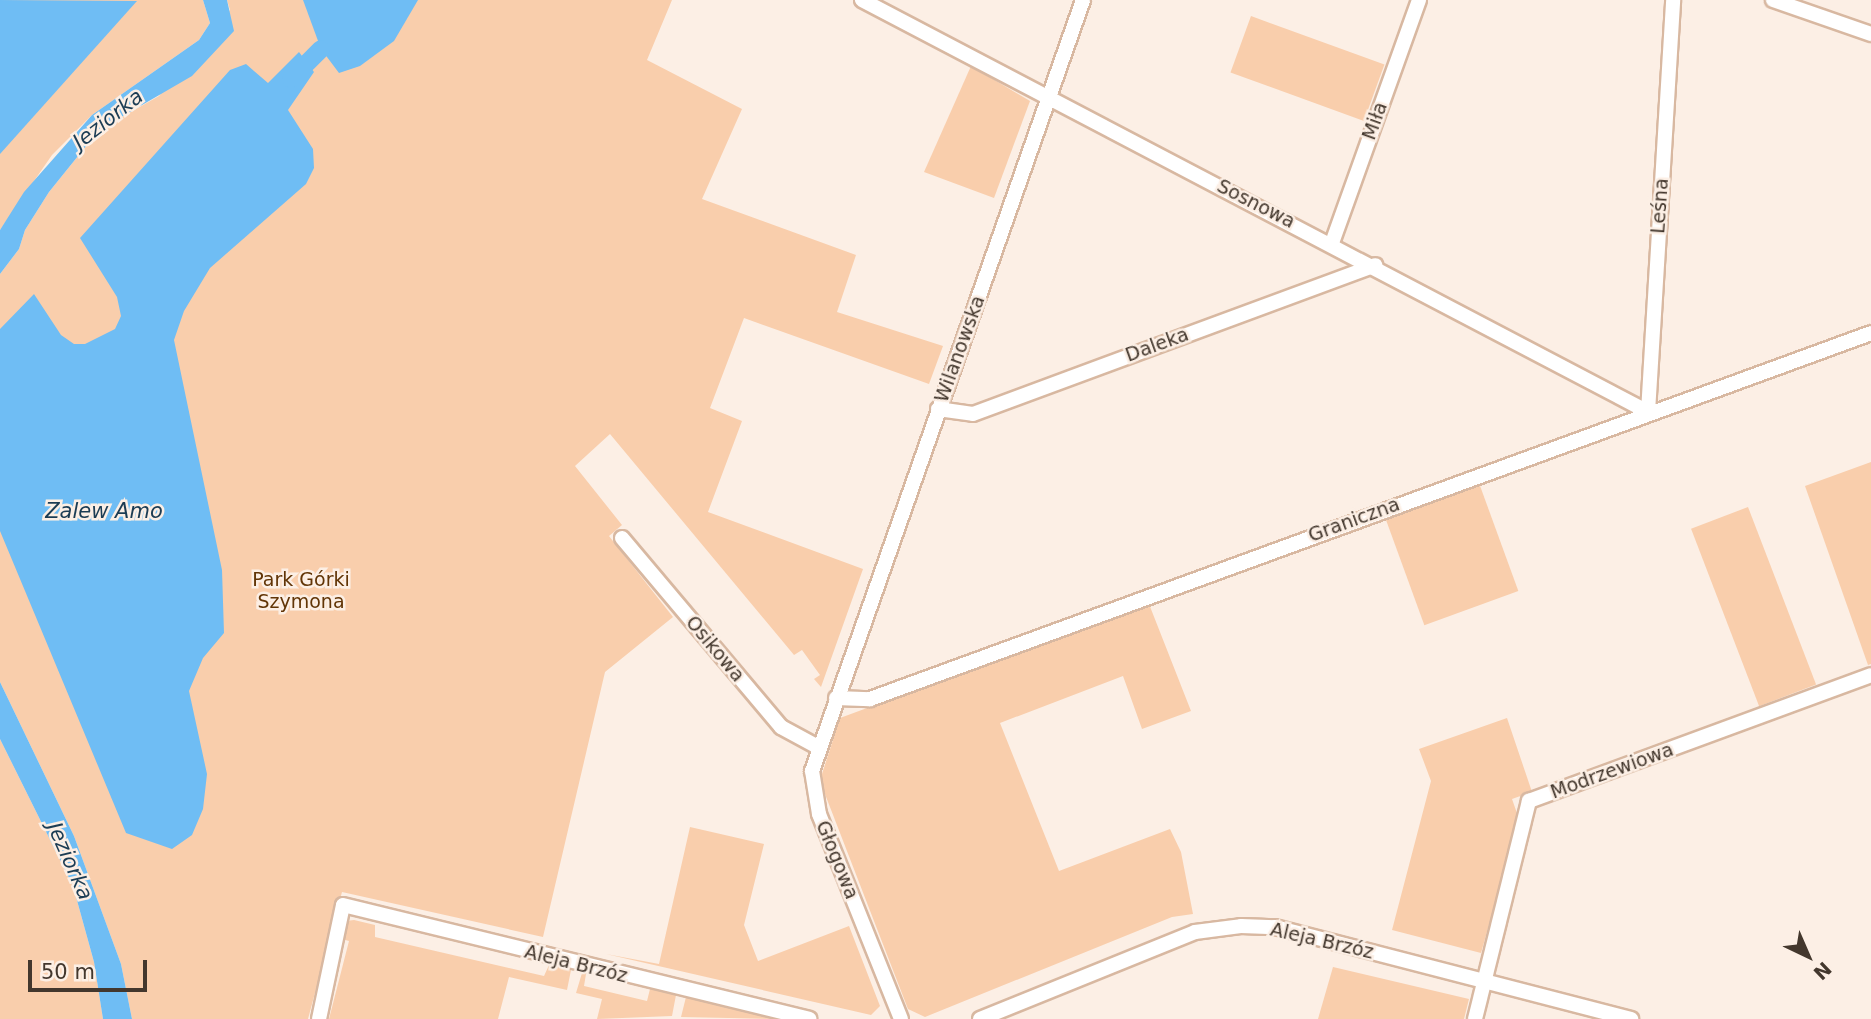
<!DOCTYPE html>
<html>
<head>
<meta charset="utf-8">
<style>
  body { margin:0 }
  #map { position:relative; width:1871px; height:1019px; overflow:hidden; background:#fcefe5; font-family:"DejaVu Sans",sans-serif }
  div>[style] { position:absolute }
  .green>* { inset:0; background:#f9ceac; transform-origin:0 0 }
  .water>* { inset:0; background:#6fbdf4 }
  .canal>* { height:18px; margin:-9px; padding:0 9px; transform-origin:9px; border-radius:9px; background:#6fbdf4 }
  .roads { filter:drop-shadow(2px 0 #d8b8a1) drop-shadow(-2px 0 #d8b8a1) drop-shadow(0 2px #d8b8a1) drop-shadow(0 -2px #d8b8a1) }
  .street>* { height:14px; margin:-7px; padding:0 7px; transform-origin:7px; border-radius:7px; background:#fff }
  span { translate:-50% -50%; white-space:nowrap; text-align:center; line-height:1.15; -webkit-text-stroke:5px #fcefe5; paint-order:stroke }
  .street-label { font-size:19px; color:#43372d }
  .park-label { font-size:19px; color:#623506 }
  .water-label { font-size:21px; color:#1b3c54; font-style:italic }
  .north { position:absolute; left:1773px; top:921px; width:70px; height:70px; -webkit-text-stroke:5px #fcefe5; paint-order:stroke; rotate:136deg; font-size:19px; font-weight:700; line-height:28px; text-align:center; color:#43372d }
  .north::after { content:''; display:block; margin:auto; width:24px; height:32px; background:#43372d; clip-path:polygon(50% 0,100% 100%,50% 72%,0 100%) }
  .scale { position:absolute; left:28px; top:960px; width:119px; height:32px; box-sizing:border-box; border:4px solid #43372d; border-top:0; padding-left:9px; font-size:21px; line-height:24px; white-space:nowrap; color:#43372d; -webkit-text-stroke:5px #fcefe5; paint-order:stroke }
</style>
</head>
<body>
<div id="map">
  <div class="green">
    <div style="clip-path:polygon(0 0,203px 0,210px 23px,199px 40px,92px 115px,52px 155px,0 230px)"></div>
    <div style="clip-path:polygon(227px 0,672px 0,647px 60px,742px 109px,702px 199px,856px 255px,837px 312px,943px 346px,929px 384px,744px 318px,710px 408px,742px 421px,708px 512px,863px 569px,821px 687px,814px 679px,820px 675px,802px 650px,794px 655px,610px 434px,575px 466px,622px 525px,609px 536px,673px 617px,605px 672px,543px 937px,342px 892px,308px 1019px,132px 1019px,121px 964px,74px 836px,0 682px,0 274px,19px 249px,25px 230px,49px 192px,99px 130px,159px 96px,230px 10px)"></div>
    <div style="left:1251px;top:16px;width:142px;height:60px;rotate:20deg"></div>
    <div style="clip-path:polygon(971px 66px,1030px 101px,994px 198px,924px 172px)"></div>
    <div style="clip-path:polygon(1871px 462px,1871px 664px,1868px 665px,1805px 486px)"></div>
    <div style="left:1479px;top:483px;width:115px;height:100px;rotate:70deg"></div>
    <div style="left:1748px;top:507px;width:190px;height:61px;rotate:69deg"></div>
    <div style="clip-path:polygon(1149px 604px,1191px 711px,1142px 729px,1123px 676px,1000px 723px,1059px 871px,1170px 829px,1181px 852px,1193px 914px,1172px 917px,925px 1017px,908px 1009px,823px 789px,821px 777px,840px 718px)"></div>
    <div style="clip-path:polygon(1507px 718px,1532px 792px,1512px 799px,1519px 819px,1481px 953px,1392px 930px,1431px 781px,1419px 749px)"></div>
    <div style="clip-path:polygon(0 739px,73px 886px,94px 962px,103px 1019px,0 1019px)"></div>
    <div style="clip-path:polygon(690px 827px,764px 844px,744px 925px,758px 961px,849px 926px,880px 1006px,871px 1015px,606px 954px,659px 964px)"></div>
    <div style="clip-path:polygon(354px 920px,375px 925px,375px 937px,544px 976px,549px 965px,571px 970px,567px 990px,509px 977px,498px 1019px,329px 1019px,349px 941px,338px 938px,346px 921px)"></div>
    <div style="clip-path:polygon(1333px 967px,1469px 999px,1464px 1019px,1318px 1019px)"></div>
    <div style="clip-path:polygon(582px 973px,586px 974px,584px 986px,647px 1001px,650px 989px,676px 995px,672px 1016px,597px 1019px,602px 999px,576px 993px)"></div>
    <div style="clip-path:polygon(686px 997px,780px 1019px,681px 1017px)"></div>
  </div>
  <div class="water">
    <div style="clip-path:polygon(0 0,137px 1px,0 154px)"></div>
    <div style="clip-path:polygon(203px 0,227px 0,234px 31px,192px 76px,99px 130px,49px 192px,25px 230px,19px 249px,0 274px,0 230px,24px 192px,92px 115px,199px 40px,210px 23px)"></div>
    <div style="clip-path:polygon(303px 0,418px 0,394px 41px,360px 66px,339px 73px,321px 49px)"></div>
    <div style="clip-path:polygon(299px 52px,314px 72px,288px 110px,313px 149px,314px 168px,306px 184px,210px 268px,184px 311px,174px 340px,222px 570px,224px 633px,203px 658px,189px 691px,207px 774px,203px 809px,192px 835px,172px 849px,126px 833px,0 531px,0 329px,34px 294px,61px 335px,74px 344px,85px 344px,115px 329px,121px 316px,117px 297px,80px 238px,230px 70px,246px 64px,268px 83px)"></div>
    <div style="clip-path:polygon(0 682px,74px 836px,121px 964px,132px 1019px,103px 1019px,94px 962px,73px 886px,0 739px)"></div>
  </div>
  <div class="canal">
    <div style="left:291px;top:79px;width:42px;rotate:-45deg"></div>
  </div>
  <div class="roads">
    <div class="street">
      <div style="left:862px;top:0;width:887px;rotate:27.66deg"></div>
      <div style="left:1648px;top:412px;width:413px;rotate:-86.5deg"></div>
      <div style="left:1773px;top:0;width:104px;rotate:19.1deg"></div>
      <div style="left:1332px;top:243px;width:258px;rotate:-70.3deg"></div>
      <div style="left:938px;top:409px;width:35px;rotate:8deg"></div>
      <div style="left:973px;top:414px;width:429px;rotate:-20.3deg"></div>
      <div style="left:622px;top:538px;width:247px;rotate:49.9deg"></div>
      <div style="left:781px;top:727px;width:42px;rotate:28.4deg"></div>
      <div style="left:836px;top:698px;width:34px;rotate:2deg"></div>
      <div style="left:870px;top:699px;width:1066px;rotate:-20.08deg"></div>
      <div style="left:319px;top:1019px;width:116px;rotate:-78.1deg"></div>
      <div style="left:343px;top:905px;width:480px;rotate:13.7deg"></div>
      <div style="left:901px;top:1019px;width:221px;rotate:-111.8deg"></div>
      <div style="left:819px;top:814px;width:44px;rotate:-99.2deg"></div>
      <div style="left:812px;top:771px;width:817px;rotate:-70.63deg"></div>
      <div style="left:980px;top:1019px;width:232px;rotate:-22deg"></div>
      <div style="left:1195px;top:932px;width:46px;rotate:-7.4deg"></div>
      <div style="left:1241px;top:926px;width:34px;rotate:2deg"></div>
      <div style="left:1275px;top:927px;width:368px;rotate:14.5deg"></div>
      <div style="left:1475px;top:1019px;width:225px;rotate:-76.1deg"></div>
      <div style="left:1529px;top:801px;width:364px;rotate:-20.2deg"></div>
    </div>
  </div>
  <div class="street-label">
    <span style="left:1375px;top:121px;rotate:-70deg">Miła</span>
    <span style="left:1256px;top:204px;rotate:27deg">Sosnowa</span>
    <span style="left:1660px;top:206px;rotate:-86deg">Leśna</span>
    <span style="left:1157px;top:345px;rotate:-20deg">Daleka</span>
    <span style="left:960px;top:349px;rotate:-70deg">Wilanowska</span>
    <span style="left:1354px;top:520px;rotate:-20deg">Graniczna</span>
    <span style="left:715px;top:649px;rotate:50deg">Osikowa</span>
    <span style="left:1612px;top:771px;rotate:-20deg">Modrzewiowa</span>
    <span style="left:837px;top:860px;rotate:68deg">Głogowa</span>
    <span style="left:1322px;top:941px;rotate:13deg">Aleja Brzóz</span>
    <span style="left:576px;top:964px;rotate:14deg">Aleja Brzóz</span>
  </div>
  <div class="park-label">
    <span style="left:301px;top:591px">Park Górki<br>Szymona</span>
  </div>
  <div class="water-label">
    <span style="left:108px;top:119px;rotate:-38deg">Jeziorka</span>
    <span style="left:104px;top:511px">Zalew Amo</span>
    <span style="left:70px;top:861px;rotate:66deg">Jeziorka</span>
  </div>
  <div class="north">N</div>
  <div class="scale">50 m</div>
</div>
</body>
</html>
